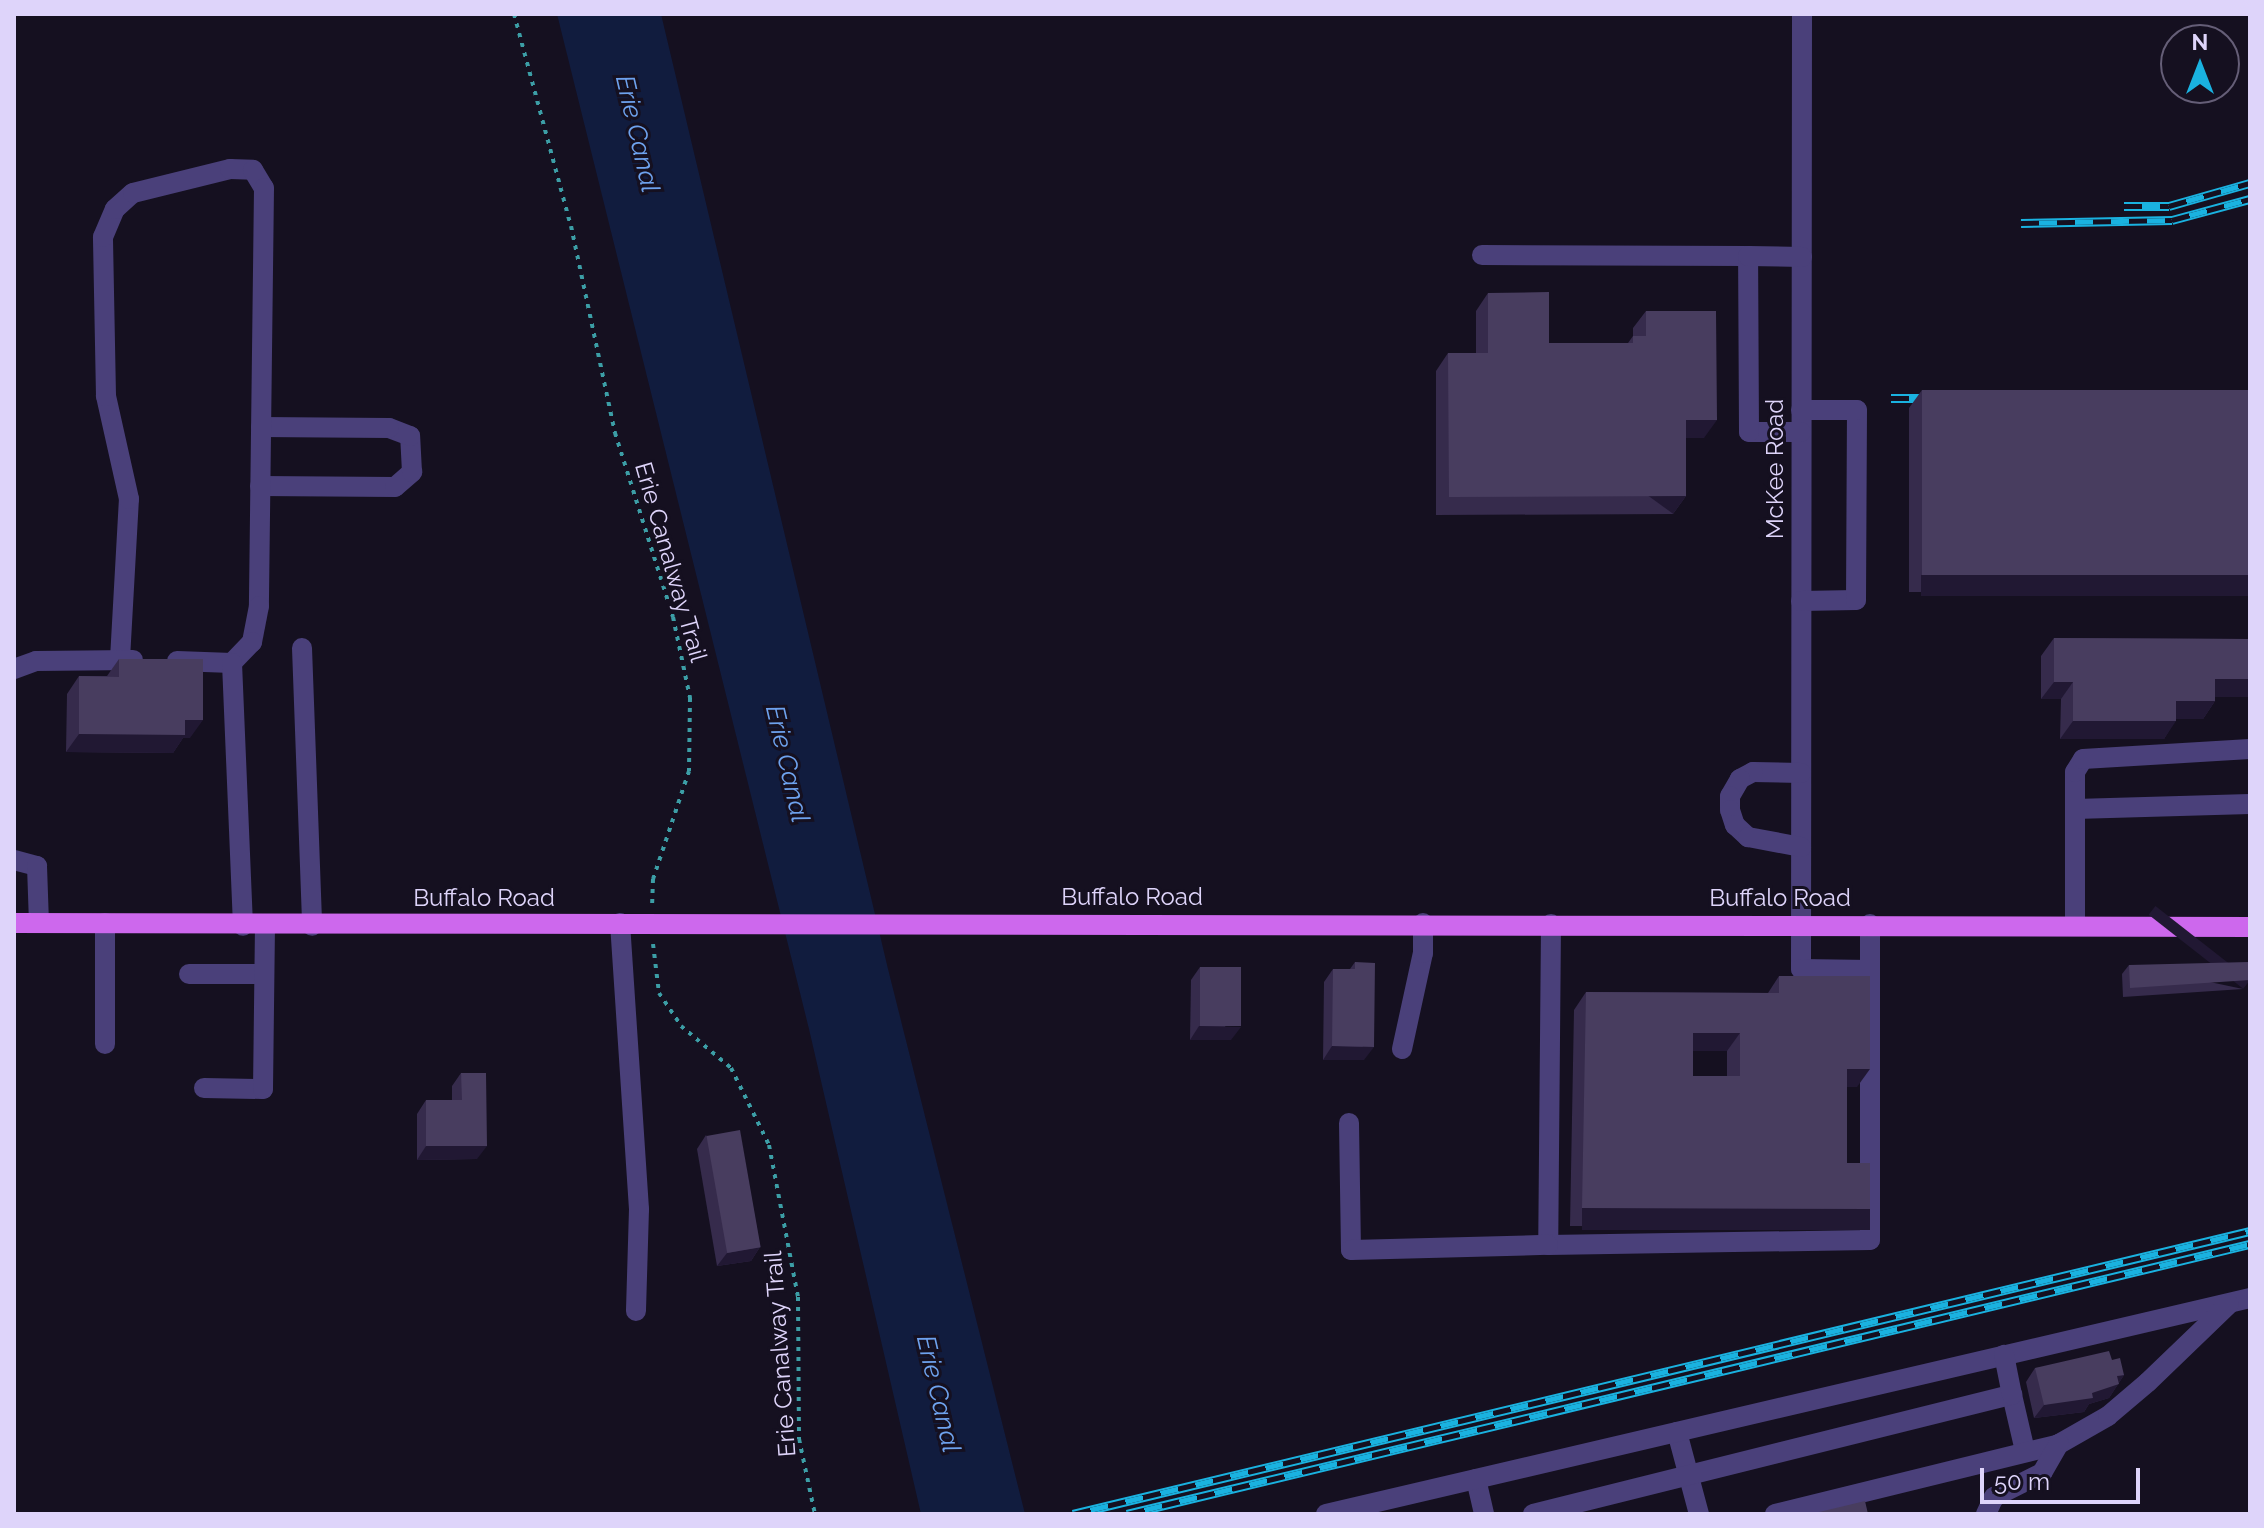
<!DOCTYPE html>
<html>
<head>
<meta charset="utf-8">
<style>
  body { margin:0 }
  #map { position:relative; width:2264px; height:1528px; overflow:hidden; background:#151020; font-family:Raleway,sans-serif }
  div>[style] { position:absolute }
  .water>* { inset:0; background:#111c3e }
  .path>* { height:4px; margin-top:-2px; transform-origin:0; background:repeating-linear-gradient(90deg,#3c9ea6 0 4px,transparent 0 10px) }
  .minor>* { height:20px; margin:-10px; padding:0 10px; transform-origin:10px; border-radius:10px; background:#4a407a }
  .major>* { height:20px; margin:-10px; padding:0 10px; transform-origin:10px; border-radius:10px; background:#cd68ed }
  .rail>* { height:9px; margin-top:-4.5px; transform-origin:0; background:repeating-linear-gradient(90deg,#151020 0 18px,#1ab2e0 0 36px); box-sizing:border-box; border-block:2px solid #1ab2e0 }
  .wall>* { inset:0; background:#362b4c }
  .shaded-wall>* { inset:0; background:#211833; transform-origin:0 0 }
  .building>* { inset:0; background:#483d5f; transform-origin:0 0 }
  span { translate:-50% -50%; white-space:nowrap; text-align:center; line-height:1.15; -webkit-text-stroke:6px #151020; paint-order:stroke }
  .street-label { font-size:24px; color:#ded4fa }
  .water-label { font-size:26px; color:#6ea2ee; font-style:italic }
  .frame { position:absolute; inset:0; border:16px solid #ded4fa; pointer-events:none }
  .north { position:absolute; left:2160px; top:24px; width:80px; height:80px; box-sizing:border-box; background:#151020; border:2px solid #655e77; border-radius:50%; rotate:0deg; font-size:22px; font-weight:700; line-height:32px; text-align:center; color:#ded4fa }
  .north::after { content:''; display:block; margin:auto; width:28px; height:36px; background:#1ab2e0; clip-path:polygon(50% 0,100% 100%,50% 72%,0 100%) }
  .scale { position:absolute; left:1980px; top:1468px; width:160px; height:36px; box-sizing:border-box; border:4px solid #ded4fa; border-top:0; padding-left:10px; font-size:24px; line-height:28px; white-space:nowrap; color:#ded4fa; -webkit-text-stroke:6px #151020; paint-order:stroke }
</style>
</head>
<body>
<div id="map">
  <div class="water">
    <div style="clip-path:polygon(557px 14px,661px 14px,888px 969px,1025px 1514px,921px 1514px,809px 1029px)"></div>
  </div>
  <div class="path">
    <div style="left:514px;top:14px;width:220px;rotate:75deg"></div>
    <div style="left:571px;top:226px;width:212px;rotate:78deg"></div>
    <div style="left:615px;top:433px;width:193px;rotate:72.5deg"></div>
    <div style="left:673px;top:617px;width:83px;rotate:78.1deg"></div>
    <div style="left:690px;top:698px;width:73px;rotate:90.8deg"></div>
    <div style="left:689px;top:771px;width:114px;rotate:108.4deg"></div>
    <div style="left:653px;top:879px;width:24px;rotate:92deg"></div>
    <div style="left:653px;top:944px;width:49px;rotate:83deg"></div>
    <div style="left:659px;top:993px;width:40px;rotate:56deg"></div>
    <div style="left:681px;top:1026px;width:65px;rotate:40deg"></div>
    <div style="left:731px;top:1068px;width:86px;rotate:63.7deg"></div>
    <div style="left:769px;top:1145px;width:155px;rotate:79.2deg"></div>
    <div style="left:798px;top:1297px;width:142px;rotate:89.6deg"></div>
    <div style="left:799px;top:1439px;width:77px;rotate:78deg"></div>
  </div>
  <div class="minor">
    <div style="left:1802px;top:14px;width:955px;rotate:90.06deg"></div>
    <div style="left:1801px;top:969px;width:69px;rotate:0.8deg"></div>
    <div style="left:1482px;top:255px;width:266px;rotate:0.2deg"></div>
    <div style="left:1801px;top:432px;width:52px;rotate:180deg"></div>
    <div style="left:1749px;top:432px;width:176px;rotate:-90.3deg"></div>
    <div style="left:1748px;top:256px;width:54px;rotate:1.1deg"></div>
    <div style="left:260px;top:486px;width:135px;rotate:0.4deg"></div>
    <div style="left:395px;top:487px;width:23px;rotate:-41deg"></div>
    <div style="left:412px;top:472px;width:36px;rotate:-93deg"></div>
    <div style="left:410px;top:436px;width:22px;rotate:-159deg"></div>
    <div style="left:389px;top:428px;width:128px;rotate:-179.6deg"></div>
    <div style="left:1801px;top:601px;width:55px;rotate:-1deg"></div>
    <div style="left:1856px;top:600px;width:190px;rotate:-89.7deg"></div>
    <div style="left:1857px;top:410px;width:56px;rotate:180deg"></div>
    <div style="left:302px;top:648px;width:278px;rotate:87.9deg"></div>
    <div style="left:120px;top:659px;width:160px;rotate:-86.8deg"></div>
    <div style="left:129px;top:499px;width:106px;rotate:-102.6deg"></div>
    <div style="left:106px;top:396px;width:159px;rotate:-91.1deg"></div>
    <div style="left:103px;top:237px;width:30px;rotate:-67deg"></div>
    <div style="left:115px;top:209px;width:24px;rotate:-42deg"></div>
    <div style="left:133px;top:193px;width:100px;rotate:-13.9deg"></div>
    <div style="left:230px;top:169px;width:23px;rotate:2deg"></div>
    <div style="left:253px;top:170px;width:21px;rotate:59deg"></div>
    <div style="left:264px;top:188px;width:418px;rotate:90.7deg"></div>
    <div style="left:259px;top:606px;width:37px;rotate:101deg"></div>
    <div style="left:252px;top:642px;width:29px;rotate:134deg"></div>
    <div style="left:177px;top:661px;width:55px;rotate:2.1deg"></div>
    <div style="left:232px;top:663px;width:263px;rotate:87.6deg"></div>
    <div style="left:14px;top:669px;width:23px;rotate:-20deg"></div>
    <div style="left:36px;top:661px;width:97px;rotate:-0.6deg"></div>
    <div style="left:1801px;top:773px;width:48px;rotate:-178.8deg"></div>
    <div style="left:1753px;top:772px;width:15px;rotate:152deg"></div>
    <div style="left:1740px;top:779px;width:20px;rotate:120deg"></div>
    <div style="left:1730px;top:796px;width:14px;rotate:90deg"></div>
    <div style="left:1730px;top:810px;width:16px;rotate:72deg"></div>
    <div style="left:1735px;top:825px;width:18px;rotate:43deg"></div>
    <div style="left:1748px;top:837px;width:54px;rotate:10.7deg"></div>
    <div style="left:2075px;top:809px;width:175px;rotate:-1.6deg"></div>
    <div style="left:14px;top:860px;width:24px;rotate:15deg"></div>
    <div style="left:37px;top:866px;width:57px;rotate:88deg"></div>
    <div style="left:105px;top:923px;width:121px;rotate:90deg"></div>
    <div style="left:620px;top:923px;width:287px;rotate:86.2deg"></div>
    <div style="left:639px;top:1209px;width:102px;rotate:91.7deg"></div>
    <div style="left:1551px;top:924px;width:321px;rotate:90.5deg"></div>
    <div style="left:1548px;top:1245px;width:322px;rotate:-0.9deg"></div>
    <div style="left:1870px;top:1240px;width:316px;rotate:-90deg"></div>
    <div style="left:2075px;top:926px;width:154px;rotate:-90deg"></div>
    <div style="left:2075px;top:772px;width:15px;rotate:-58deg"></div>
    <div style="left:2083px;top:759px;width:167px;rotate:-3.4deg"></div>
    <div style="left:189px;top:974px;width:75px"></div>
    <div style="left:1402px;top:1049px;width:98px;rotate:-77.7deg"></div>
    <div style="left:1423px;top:953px;width:30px;rotate:-90deg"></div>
    <div style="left:204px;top:1088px;width:59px;rotate:1deg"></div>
    <div style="left:263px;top:1089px;width:163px;rotate:-89.3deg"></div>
    <div style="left:1349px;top:1123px;width:127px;rotate:89.1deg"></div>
    <div style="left:1351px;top:1250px;width:197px;rotate:-1.5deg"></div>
    <div style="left:2012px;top:1395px;width:57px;rotate:76.9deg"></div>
    <div style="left:1677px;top:1432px;width:85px;rotate:75deg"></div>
    <div style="left:1476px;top:1479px;width:36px;rotate:77deg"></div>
    <div style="left:1326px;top:1514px;width:949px;rotate:-13.16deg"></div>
    <div style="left:1533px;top:1514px;width:494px;rotate:-14deg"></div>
    <div style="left:2012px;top:1395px;width:41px;rotate:-101.3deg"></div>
    <div style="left:1775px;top:1514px;width:292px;rotate:-13.8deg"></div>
    <div style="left:2059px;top:1444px;width:56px;rotate:-29.7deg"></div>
    <div style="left:2108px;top:1416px;width:52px;rotate:-40.4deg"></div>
    <div style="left:2148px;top:1382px;width:112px;rotate:-43.9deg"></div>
    <div style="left:1986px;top:1514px;width:19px;rotate:-65deg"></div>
    <div style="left:1994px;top:1497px;width:54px;rotate:-26.6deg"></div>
    <div style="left:2042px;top:1473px;width:34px;rotate:-60deg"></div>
  </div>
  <div class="major">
    <div style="left:14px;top:923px;width:2236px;rotate:0.1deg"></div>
  </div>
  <div class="rail">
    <div style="left:2124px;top:206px;width:45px"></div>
    <div style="left:2169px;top:206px;width:84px;rotate:-15.9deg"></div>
    <div style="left:2021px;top:223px;width:151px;rotate:-1.1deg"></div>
    <div style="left:2172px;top:220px;width:81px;rotate:-15.1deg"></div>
    <div style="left:1891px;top:398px;width:47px"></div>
    <div style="left:1073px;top:1514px;width:1211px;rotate:-13.52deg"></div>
    <div style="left:1127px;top:1514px;width:1155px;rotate:-13.52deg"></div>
  </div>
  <div class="wall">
    <div style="clip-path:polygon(1488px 293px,1549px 343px,1628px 343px,1633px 336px,1633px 328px,1646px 311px,1704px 438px,1686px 438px,1686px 496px,1673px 514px,1436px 515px,1436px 371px,1448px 353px,1476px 353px,1476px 311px)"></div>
    <div style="clip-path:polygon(1922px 390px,2250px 390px,2250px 593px,1909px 592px,1909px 408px)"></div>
    <div style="clip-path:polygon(2054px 638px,2250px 639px,2250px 697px,2215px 697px,2215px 701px,2203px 719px,2176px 719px,2164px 739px,2060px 739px,2061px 699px,2041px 699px,2041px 656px)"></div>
    <div style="clip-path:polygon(119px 659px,190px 738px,183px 738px,173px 753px,66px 752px,67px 694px,79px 676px,107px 676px)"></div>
    <div style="clip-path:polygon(1355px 962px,1364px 1060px,1323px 1060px,1324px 982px,1333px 969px,1350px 969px)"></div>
    <div style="clip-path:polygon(2129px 965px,2243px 989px,2123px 997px,2122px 974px)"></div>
    <div style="clip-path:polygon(1200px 967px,1231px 1040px,1190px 1040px,1191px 980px)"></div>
    <div style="clip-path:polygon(evenodd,1779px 976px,1857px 1087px,1847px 1087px,1847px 1163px,1857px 1227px,1570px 1226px,1574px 1010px,1586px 992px,1768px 993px,1779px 976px,1693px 1051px,1727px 1051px,1727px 1076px,1693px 1076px,1693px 1051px)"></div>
    <div style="clip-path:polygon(461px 1073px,477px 1159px,417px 1160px,417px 1114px,426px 1100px,452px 1100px,452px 1086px)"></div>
    <div style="clip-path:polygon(706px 1135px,760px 1247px,751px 1261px,717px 1266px,697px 1149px)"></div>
    <div style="clip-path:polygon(2112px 1360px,2124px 1375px,2109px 1398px,2089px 1404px,2084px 1412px,2034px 1418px,2026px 1382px,2035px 1368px)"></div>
  </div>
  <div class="shaded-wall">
    <div style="clip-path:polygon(1686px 420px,1717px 420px,1704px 438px,1673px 438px)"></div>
    <div style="left:1686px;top:496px;width:22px;height:237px;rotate:126deg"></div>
    <div style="left:1921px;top:575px;width:329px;height:21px"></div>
    <div style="clip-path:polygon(2215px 679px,2250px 679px,2250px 697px,2203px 697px)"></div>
    <div style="clip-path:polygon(2054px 682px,2073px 682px,2061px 699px,2041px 699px)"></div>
    <div style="clip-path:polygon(2176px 701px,2215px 701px,2203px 719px,2164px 719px)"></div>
    <div style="clip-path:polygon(185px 720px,203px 720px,190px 738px,183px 738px,173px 753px,66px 752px,79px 734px)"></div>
    <div style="clip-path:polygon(2073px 721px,2176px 721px,2164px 739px,2060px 739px)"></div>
    <div style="left:2250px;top:980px;width:11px;height:120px;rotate:128deg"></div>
    <div style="clip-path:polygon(1199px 1026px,1241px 1027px,1231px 1040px,1190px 1040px)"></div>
    <div style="clip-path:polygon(1693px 1033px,1740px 1033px,1727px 1051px,1680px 1051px)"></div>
    <div style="clip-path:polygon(1332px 1046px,1374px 1047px,1364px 1060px,1323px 1060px)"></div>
    <div style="clip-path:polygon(1847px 1069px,1870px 1069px,1857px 1087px,1834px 1087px)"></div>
    <div style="clip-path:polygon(426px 1146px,487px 1146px,477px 1159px,417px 1160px)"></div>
    <div style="left:1582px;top:1208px;width:288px;height:22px"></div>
    <div style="clip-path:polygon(760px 1247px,751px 1261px,717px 1266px,727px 1253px)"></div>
    <div style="clip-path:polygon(2124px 1375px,2109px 1398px,2089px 1404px,2084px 1412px,2034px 1418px,2044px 1405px,2092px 1393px,2117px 1376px)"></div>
  </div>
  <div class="building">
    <div style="clip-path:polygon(1549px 292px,1549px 343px,1633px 343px,1633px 336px,1646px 336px,1646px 311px,1716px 311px,1717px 420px,1686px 420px,1686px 496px,1449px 497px,1448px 353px,1488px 353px,1488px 293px)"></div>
    <div style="left:1922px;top:390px;width:328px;height:185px"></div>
    <div style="clip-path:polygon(2054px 638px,2250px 639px,2250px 679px,2215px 679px,2215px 701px,2176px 701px,2176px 721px,2073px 721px,2073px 682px,2054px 682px)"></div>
    <div style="clip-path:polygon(119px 659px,203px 659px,203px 720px,185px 720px,185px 735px,79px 734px,79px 676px,119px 677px)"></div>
    <div style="clip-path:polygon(1355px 962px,1375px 963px,1374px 1047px,1332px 1046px,1333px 969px,1355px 969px)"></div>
    <div style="clip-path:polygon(2249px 962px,2250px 980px,2130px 988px,2129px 965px)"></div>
    <div style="left:1200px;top:967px;width:41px;height:59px"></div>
    <div style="clip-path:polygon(evenodd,1779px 976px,1870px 976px,1870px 1069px,1847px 1069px,1847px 1163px,1870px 1163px,1870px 1209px,1582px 1208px,1586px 992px,1779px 993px,1779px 976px,1693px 1033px,1740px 1033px,1740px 1076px,1693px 1076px,1693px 1033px)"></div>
    <div style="clip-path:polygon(461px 1073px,486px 1073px,487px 1146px,426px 1146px,426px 1100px,462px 1100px)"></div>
    <div style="left:740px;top:1130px;width:119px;height:34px;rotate:80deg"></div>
    <div style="clip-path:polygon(2109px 1351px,2112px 1360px,2120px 1358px,2124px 1375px,2117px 1376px,2119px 1384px,2092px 1393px,2093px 1398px,2044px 1405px,2035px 1368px)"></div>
    <div style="clip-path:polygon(1865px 1501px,1868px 1514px,1811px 1514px)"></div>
  </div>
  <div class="street-label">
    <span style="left:1775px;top:469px;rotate:-90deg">McKee Road</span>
    <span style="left:671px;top:562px;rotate:74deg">Erie Canalway Trail</span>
    <span style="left:1132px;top:897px">Buffalo Road</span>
    <span style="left:484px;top:898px">Buffalo Road</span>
    <span style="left:1780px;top:898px">Buffalo Road</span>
    <span style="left:780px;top:1354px;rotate:-94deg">Erie Canalway Trail</span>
  </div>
  <div class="water-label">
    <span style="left:637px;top:134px;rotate:77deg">Erie Canal</span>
    <span style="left:787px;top:764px;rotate:77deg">Erie Canal</span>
    <span style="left:938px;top:1394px;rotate:77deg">Erie Canal</span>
  </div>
  <div class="frame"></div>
  <div class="north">N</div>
  <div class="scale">50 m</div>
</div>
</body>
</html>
